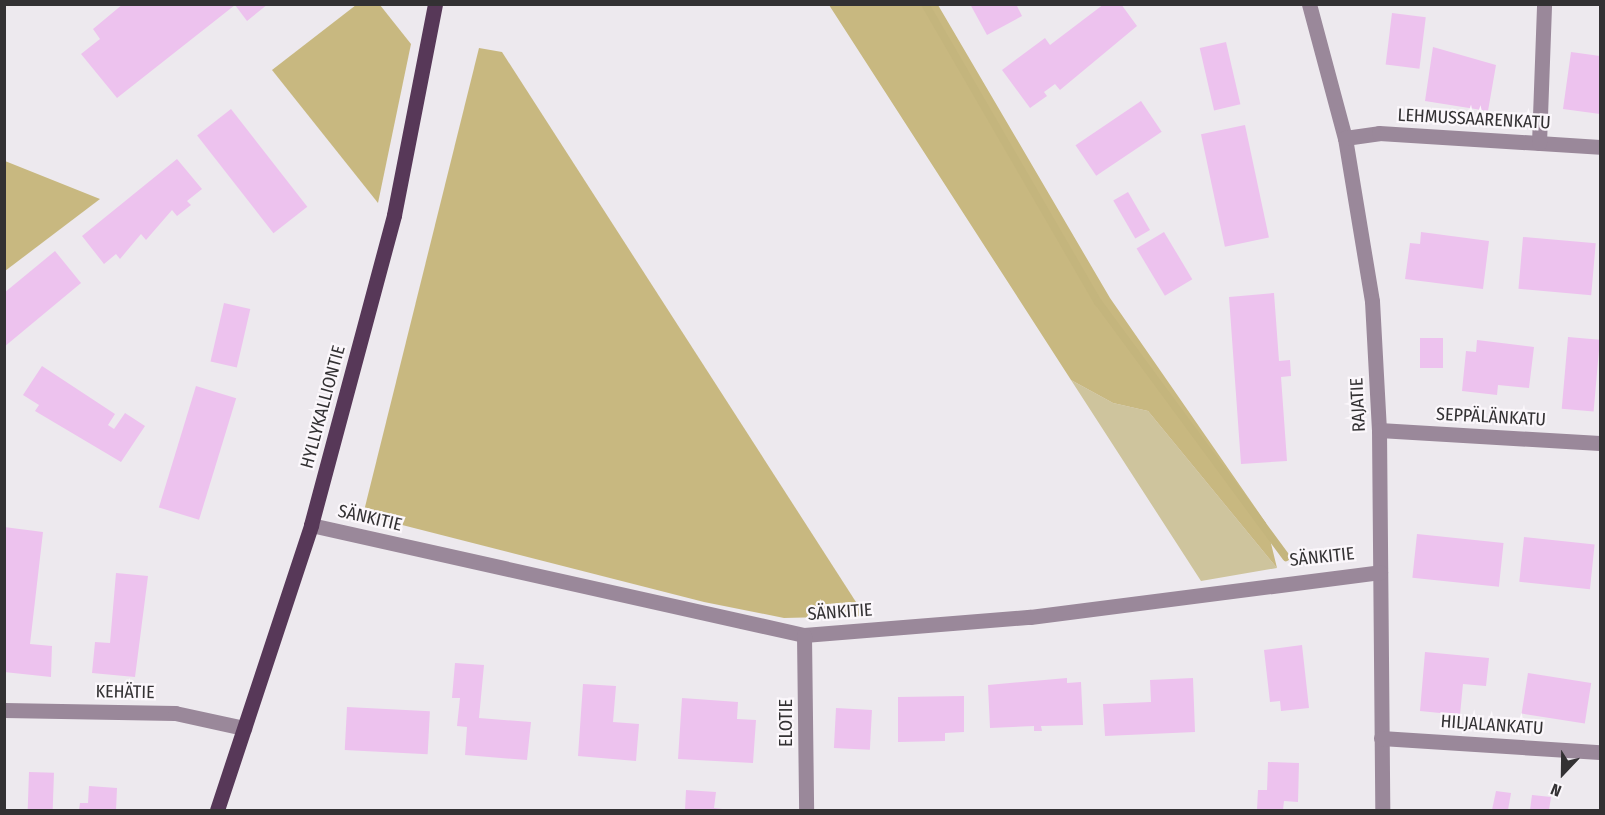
<!DOCTYPE html>
<html>
<head>
<meta charset="utf-8">
<style>
  body { margin:0 }
  #map { position:relative; width:1605px; height:815px; overflow:hidden; background:#ede9ee; font-family:"Fira Sans Condensed",sans-serif }
  div>[style] { position:absolute }
  .green>* { inset:0; background:#cec49d }
  .forest>* { inset:0; background:#c8b880 }
  .stream>* { height:8px; margin:-4px; padding:0 4px; transform-origin:4px; border-radius:4px; background:#c4b57d }
  .building>* { inset:0; background:#edc2ee; transform-origin:0 0 }
  .minor>* { height:15px; margin:-7.5px; padding:0 7.5px; transform-origin:7.5px; border-radius:7.5px; background:#9a889a }
  .major>* { height:15px; margin:-7.5px; padding:0 7.5px; transform-origin:7.5px; border-radius:7.5px; background:#573858 }
  span { translate:-50% -50%; white-space:nowrap; text-align:center; line-height:1.15; -webkit-text-stroke:4.5px #fbf7fb; paint-order:stroke }
  .street-label { font-size:18px; color:#333133 }
  .frame { position:absolute; inset:0; border:6px solid #333133; pointer-events:none }
  .north { position:absolute; left:1533px; top:743px; width:60px; height:60px; -webkit-text-stroke:4px #fbf7fb; paint-order:stroke; rotate:202deg; font-size:16px; font-weight:700; line-height:24px; text-align:center; color:#333133 }
  .north::after { content:''; display:block; margin:auto; width:21px; height:27px; background:#333133; clip-path:polygon(50% 0,100% 100%,50% 72%,0 100%) }
</style>
</head>
<body>
<div id="map">
  <div class="green">
    <div style="clip-path:polygon(1071px 380px,1113px 403px,1148px 411px,1277px 568px,1201px 581px)"></div>
  </div>
  <div class="forest">
    <div style="clip-path:polygon(356px 5px,380px 5px,411px 44px,378px 203px,272px 70px)"></div>
    <div style="clip-path:polygon(829px 5px,938px 5px,1110px 298px,1266px 523px,1277px 568px,1148px 411px,1113px 403px,1071px 380px)"></div>
    <div style="clip-path:polygon(479px 48px,502px 52px,865px 616px,784px 618px,704px 602px,363px 515px)"></div>
    <div style="clip-path:polygon(5px 161px,100px 199px,5px 271px)"></div>
  </div>
  <div class="stream">
    <div style="left:925px;top:4px;width:345px;rotate:59.9deg"></div>
    <div style="left:1098px;top:302px;width:317px;rotate:53.6deg"></div>
  </div>
  <div class="building">
    <div style="clip-path:polygon(123px 4px,268px 4px,247px 21px,235px 5px,117px 98px,81px 54px,100px 39px,93px 29px)"></div>
    <div style="clip-path:polygon(970px 4px,1016px 4px,1022px 16px,987px 35px)"></div>
    <div style="clip-path:polygon(1104px 4px,1121px 4px,1137px 26px,1060px 90px,1055px 84px,1044px 92px,1047px 96px,1030px 108px,1002px 70px,1045px 38px,1050px 45px)"></div>
    <div style="left:1392px;top:13px;width:34px;height:52px;rotate:7deg"></div>
    <div style="left:1226px;top:42px;width:64px;height:27px;rotate:77deg"></div>
    <div style="clip-path:polygon(1433px 47px,1496px 65px,1488px 111px,1425px 101px)"></div>
    <div style="clip-path:polygon(1571px 52px,1600px 56px,1600px 114px,1563px 109px)"></div>
    <div style="left:1141px;top:101px;width:37px;height:79px;rotate:56deg"></div>
    <div style="left:231px;top:109px;width:124px;height:43px;rotate:52deg"></div>
    <div style="left:1245px;top:125px;width:115px;height:45px;rotate:78deg"></div>
    <div style="clip-path:polygon(177px 159px,202px 189px,187px 201px,191px 205px,177px 216px,172px 210px,146px 240px,141px 234px,120px 259px,116px 254px,104px 264px,82px 236px)"></div>
    <div style="left:1128px;top:192px;width:44px;height:17px;rotate:60deg"></div>
    <div style="left:1164px;top:232px;width:55px;height:32px;rotate:59deg"></div>
    <div style="clip-path:polygon(1421px 232px,1489px 241px,1483px 289px,1405px 279px,1410px 243px,1420px 244px)"></div>
    <div style="left:1523px;top:237px;width:73px;height:52px;rotate:5deg"></div>
    <div style="clip-path:polygon(55px 251px,81px 283px,4px 347px,4px 293px)"></div>
    <div style="clip-path:polygon(1274px 293px,1279px 361px,1290px 360px,1291px 376px,1281px 377px,1287px 461px,1241px 464px,1229px 297px)"></div>
    <div style="left:224px;top:303px;width:27px;height:60px;rotate:13deg"></div>
    <div style="left:1568px;top:337px;width:32px;height:72px;rotate:5deg"></div>
    <div style="left:1443px;top:338px;width:30px;height:23px;rotate:90deg"></div>
    <div style="clip-path:polygon(1477px 340px,1534px 347px,1529px 388px,1498px 385px,1497px 395px,1462px 391px,1466px 351px,1476px 352px)"></div>
    <div style="clip-path:polygon(42px 366px,115px 414px,108px 425px,114px 429px,125px 413px,145px 426px,121px 462px,35px 411px,39px 405px,23px 395px)"></div>
    <div style="left:196px;top:386px;width:42px;height:127px;rotate:17deg"></div>
    <div style="clip-path:polygon(4px 527px,43px 532px,30px 644px,52px 646px,51px 677px,4px 672px)"></div>
    <div style="left:1417px;top:534px;width:87px;height:44px;rotate:6deg"></div>
    <div style="left:1524px;top:537px;width:71px;height:45px;rotate:6deg"></div>
    <div style="clip-path:polygon(116px 573px,148px 576px,135px 677px,92px 673px,95px 642px,110px 643px)"></div>
    <div style="clip-path:polygon(1302px 645px,1309px 708px,1281px 711px,1280px 701px,1270px 702px,1264px 650px)"></div>
    <div style="clip-path:polygon(1425px 652px,1489px 658px,1486px 686px,1463px 684px,1460px 715px,1420px 711px)"></div>
    <div style="clip-path:polygon(455px 663px,484px 665px,479px 718px,531px 722px,527px 760px,465px 755px,467px 727px,457px 726px,460px 698px,452px 698px)"></div>
    <div style="left:1528px;top:673px;width:64px;height:41px;rotate:9deg"></div>
    <div style="clip-path:polygon(1067px 678px,1067px 683px,1081px 682px,1083px 725px,1041px 726px,1042px 731px,1034px 731px,1034px 726px,990px 728px,988px 685px)"></div>
    <div style="clip-path:polygon(1193px 678px,1195px 732px,1105px 736px,1103px 704px,1151px 702px,1150px 680px)"></div>
    <div style="clip-path:polygon(583px 684px,616px 686px,613px 722px,639px 724px,636px 761px,578px 756px)"></div>
    <div style="clip-path:polygon(964px 696px,964px 732px,945px 733px,945px 741px,898px 742px,898px 697px)"></div>
    <div style="clip-path:polygon(682px 698px,738px 702px,737px 719px,756px 720px,753px 763px,678px 759px)"></div>
    <div style="left:347px;top:707px;width:83px;height:43px;rotate:3deg"></div>
    <div style="left:836px;top:708px;width:36px;height:40px;rotate:3deg"></div>
    <div style="clip-path:polygon(1268px 762px,1299px 763px,1298px 802px,1284px 801px,1283px 810px,1257px 810px,1258px 790px,1267px 790px)"></div>
    <div style="left:29px;top:772px;width:25px;height:38px;rotate:2deg"></div>
    <div style="clip-path:polygon(89px 786px,117px 788px,116px 810px,79px 810px,80px 803px,88px 803px)"></div>
    <div style="clip-path:polygon(686px 790px,716px 792px,714px 808px,731px 810px,685px 810px)"></div>
    <div style="clip-path:polygon(1496px 791px,1511px 793px,1508px 810px,1492px 810px)"></div>
    <div style="clip-path:polygon(1532px 795px,1551px 797px,1549px 810px,1530px 810px)"></div>
  </div>
  <div class="minor">
    <div style="left:1309px;top:4px;width:139px;rotate:75deg"></div>
    <div style="left:1345px;top:138px;width:165px;rotate:80.6deg"></div>
    <div style="left:1372px;top:301px;width:129px;rotate:86.9deg"></div>
    <div style="left:1379px;top:430px;width:380px;rotate:89.5deg"></div>
    <div style="left:1345px;top:138px;width:34px;rotate:-8deg"></div>
    <div style="left:1379px;top:133px;width:221px;rotate:3.6deg"></div>
    <div style="left:1539px;top:143px;width:139px;rotate:-87.9deg"></div>
    <div style="left:1379px;top:430px;width:221px;rotate:3.4deg"></div>
    <div style="left:311px;top:525px;width:505px;rotate:12.58deg"></div>
    <div style="left:804px;top:635px;width:227px;rotate:-4.6deg"></div>
    <div style="left:1030px;top:617px;width:353px;rotate:-7.3deg"></div>
    <div style="left:804px;top:635px;width:175px;rotate:89.3deg"></div>
    <div style="left:4px;top:710px;width:171px;rotate:1deg"></div>
    <div style="left:175px;top:713px;width:71px;rotate:12.3deg"></div>
    <div style="left:1381px;top:738px;width:219px;rotate:3.7deg"></div>
  </div>
  <div class="major">
    <div style="left:217px;top:810px;width:300px;rotate:-71.7deg"></div>
    <div style="left:311px;top:525px;width:321px;rotate:-75deg"></div>
    <div style="left:394px;top:215px;width:215px;rotate:-79deg"></div>
  </div>
  <div class="street-label">
    <span style="left:1474px;top:119px;rotate:3deg">LEHMUSSAARENKATU</span>
    <span style="left:1358px;top:405px;rotate:-93deg">RAJATIE</span>
    <span style="left:323px;top:407px;rotate:-75deg">HYLLYKALLIONTIE</span>
    <span style="left:1491px;top:417px;rotate:3deg">SEPPÄLÄNKATU</span>
    <span style="left:370px;top:518px;rotate:13deg">SÄNKITIE</span>
    <span style="left:1322px;top:557px;rotate:-6deg">SÄNKITIE</span>
    <span style="left:840px;top:612px;rotate:-4deg">SÄNKITIE</span>
    <span style="left:125px;top:692px;rotate:1deg">KEHÄTIE</span>
    <span style="left:786px;top:723px;rotate:-90deg">ELOTIE</span>
    <span style="left:1492px;top:725px;rotate:4deg">HILJALANKATU</span>
  </div>
  <div class="frame"></div>
  <div class="north">N</div>
</div>
</body>
</html>
